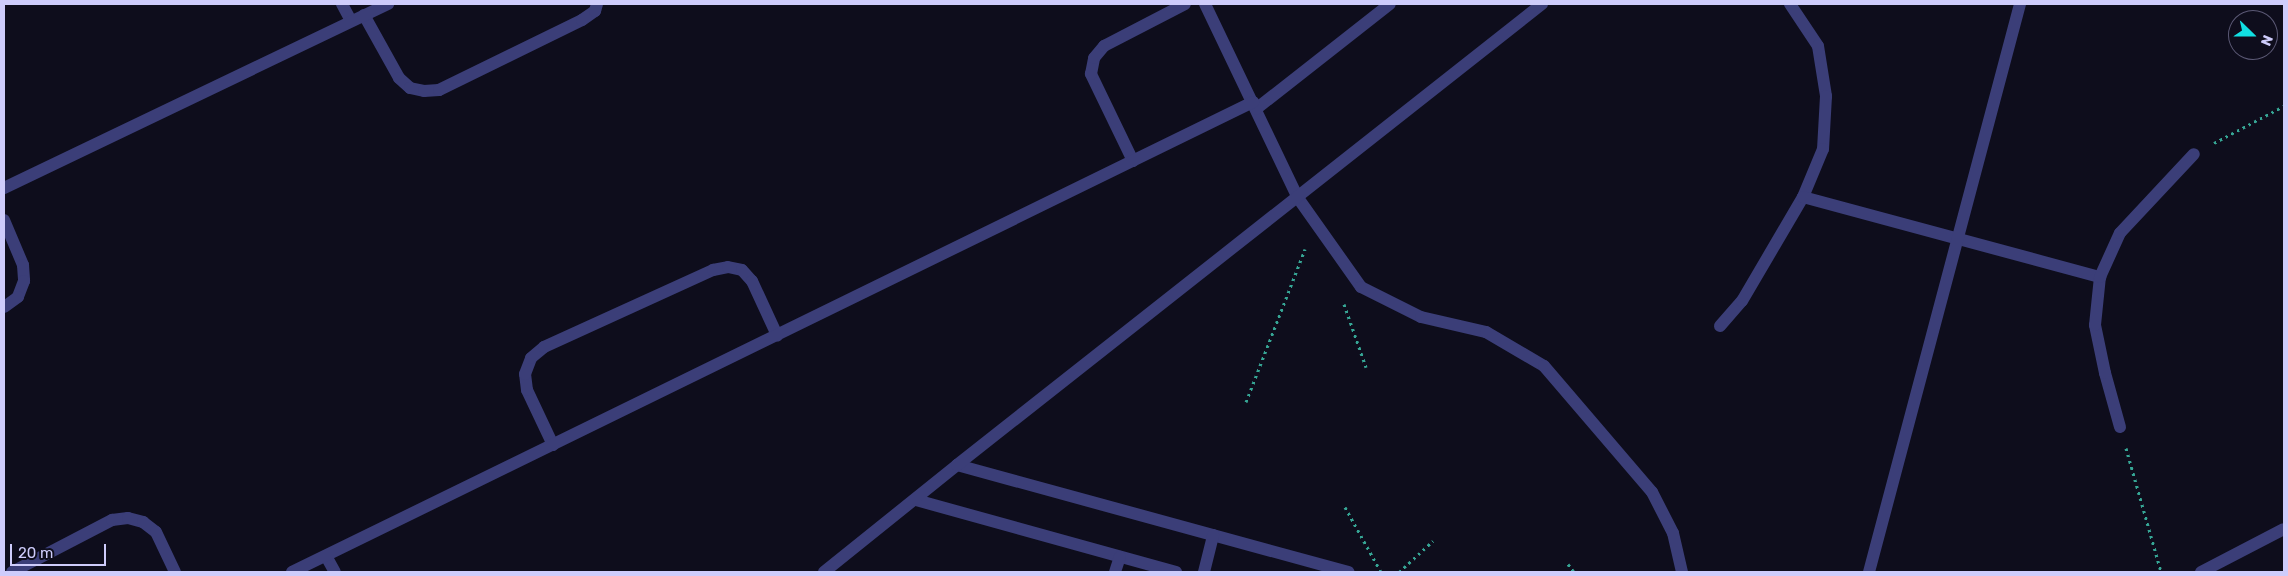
<!DOCTYPE html>
<html>
<head>
<meta charset="utf-8">
<style>
  body { margin:0 }
  #map { position:relative; width:2288px; height:576px; overflow:hidden; background:#0e0d1c; font-family:Rubik,sans-serif }
  div>[style] { position:absolute }
  .path>* { height:3px; margin-top:-1.5px; transform-origin:0; background:repeating-linear-gradient(90deg,#36a695 0 2.5px,transparent 0 6.5px) }
  .service>* { height:12px; margin:-6px; padding:0 6px; transform-origin:6px; border-radius:6px; background:#3b3e78 }
  .minor>* { height:12px; margin:-6px; padding:0 6px; transform-origin:6px; border-radius:6px; background:#3b3e78 }
  span { translate:-50% -50%; white-space:nowrap; text-align:center; line-height:1.15; -webkit-text-stroke:4.5px #0e0d1c; paint-order:stroke }
  .frame { position:absolute; inset:0; border:5px solid #ceccfb; pointer-events:none }
  .north { position:absolute; left:2228px; top:10px; width:50px; height:50px; box-sizing:border-box; background:#0e0d1c; border:1px solid #5b5975; border-radius:50%; rotate:112deg; font-size:14px; font-weight:700; line-height:20px; text-align:center; color:#ceccfb }
  .north::after { content:''; display:block; margin:auto; width:18px; height:22px; background:#11dfe2; clip-path:polygon(50% 0,100% 100%,50% 72%,0 100%) }
  .scale { position:absolute; left:10px; top:544px; width:96px; height:22px; box-sizing:border-box; border:2px solid #ceccfb; border-top:0; padding-left:6px; font-size:15px; line-height:18px; white-space:nowrap; color:#ceccfb; -webkit-text-stroke:4px #0e0d1c; paint-order:stroke }
</style>
</head>
<body>
<div id="map">
  <div class="path">
    <div style="left:2214px;top:143px;width:79px;rotate:-27.9deg"></div>
    <div style="left:1344px;top:304px;width:67px;rotate:70.8deg"></div>
    <div style="left:1246px;top:402px;width:164px;rotate:-68.9deg"></div>
    <div style="left:2126px;top:448px;width:129px;rotate:74.2deg"></div>
    <div style="left:1345px;top:507px;width:74px;rotate:61deg"></div>
    <div style="left:1568px;top:564px;width:10px;rotate:53deg"></div>
    <div style="left:1399px;top:572px;width:46px;rotate:-42.4deg"></div>
  </div>
  <div class="service">
    <div style="left:342px;top:4px;width:19px;rotate:62deg"></div>
    <div style="left:364px;top:15px;width:72px;rotate:60.9deg"></div>
    <div style="left:399px;top:78px;width:15px;rotate:42deg"></div>
    <div style="left:410px;top:88px;width:14px;rotate:12deg"></div>
    <div style="left:424px;top:91px;width:15px;rotate:-4deg"></div>
    <div style="left:439px;top:90px;width:159px;rotate:-26.1deg"></div>
    <div style="left:582px;top:20px;width:16px;rotate:-35deg"></div>
    <div style="left:595px;top:11px;width:7px;rotate:-74deg"></div>
    <div style="left:1133px;top:161px;width:97px;rotate:-115.8deg"></div>
    <div style="left:1091px;top:74px;width:16px;rotate:-79deg"></div>
    <div style="left:1094px;top:58px;width:16px;rotate:-50deg"></div>
    <div style="left:1104px;top:46px;width:91px;rotate:-27.4deg"></div>
    <div style="left:4px;top:220px;width:49px;rotate:67.1deg"></div>
    <div style="left:23px;top:265px;width:16px;rotate:86deg"></div>
    <div style="left:24px;top:281px;width:17px;rotate:111deg"></div>
    <div style="left:18px;top:297px;width:17px;rotate:144deg"></div>
    <div style="left:1720px;top:326px;width:33px;rotate:-49deg"></div>
    <div style="left:1742px;top:301px;width:121px;rotate:-59.6deg"></div>
    <div style="left:553px;top:445px;width:61px;rotate:-115.3deg"></div>
    <div style="left:527px;top:390px;width:16px;rotate:-97deg"></div>
    <div style="left:525px;top:374px;width:17px;rotate:-69deg"></div>
    <div style="left:531px;top:358px;width:17px;rotate:-40deg"></div>
    <div style="left:544px;top:347px;width:186px;rotate:-24.5deg"></div>
    <div style="left:713px;top:270px;width:15px;rotate:-11deg"></div>
    <div style="left:728px;top:267px;width:14px;rotate:12deg"></div>
    <div style="left:742px;top:270px;width:15px;rotate:48deg"></div>
    <div style="left:752px;top:281px;width:60px;rotate:65.2deg"></div>
    <div style="left:326px;top:556px;width:18px;rotate:61deg"></div>
    <div style="left:12px;top:572px;width:113px;rotate:-27.5deg"></div>
    <div style="left:112px;top:520px;width:16px;rotate:-7deg"></div>
    <div style="left:128px;top:518px;width:16px;rotate:15deg"></div>
    <div style="left:143px;top:522px;width:16px;rotate:38deg"></div>
    <div style="left:156px;top:532px;width:44px;rotate:64.6deg"></div>
  </div>
  <div class="minor">
    <div style="left:1205px;top:4px;width:215px;rotate:64.4deg"></div>
    <div style="left:1298px;top:198px;width:109px;rotate:54.7deg"></div>
    <div style="left:1361px;top:287px;width:67px;rotate:26.6deg"></div>
    <div style="left:1421px;top:317px;width:67px;rotate:13deg"></div>
    <div style="left:1486px;top:332px;width:67px;rotate:30.4deg"></div>
    <div style="left:1544px;top:366px;width:166px;rotate:49.4deg"></div>
    <div style="left:1652px;top:492px;width:46px;rotate:62.9deg"></div>
    <div style="left:1673px;top:533px;width:40px;rotate:77deg"></div>
    <div style="left:1790px;top:4px;width:50px;rotate:56.3deg"></div>
    <div style="left:1818px;top:46px;width:51px;rotate:80.9deg"></div>
    <div style="left:1826px;top:96px;width:53px;rotate:93.2deg"></div>
    <div style="left:1823px;top:149px;width:52px;rotate:112.6deg"></div>
    <div style="left:1803px;top:197px;width:308px;rotate:15.1deg"></div>
    <div style="left:1256px;top:109px;width:170px;rotate:-38.1deg"></div>
    <div style="left:4px;top:188px;width:426px;rotate:-25.6deg"></div>
    <div style="left:2120px;top:427px;width:56px;rotate:-105.5deg"></div>
    <div style="left:2105px;top:373px;width:49px;rotate:-101.8deg"></div>
    <div style="left:2095px;top:325px;width:48px;rotate:-84.1deg"></div>
    <div style="left:2100px;top:277px;width:48px;rotate:-65.6deg"></div>
    <div style="left:2120px;top:233px;width:108px;rotate:-46.9deg"></div>
    <div style="left:957px;top:465px;width:406px;rotate:15.3deg"></div>
    <div style="left:916px;top:500px;width:270px;rotate:15.5deg"></div>
    <div style="left:292px;top:572px;width:1070px;rotate:-26.06deg"></div>
    <div style="left:824px;top:572px;width:171px;rotate:-38.8deg"></div>
    <div style="left:957px;top:465px;width:745px;rotate:-38.24deg"></div>
    <div style="left:1115px;top:572px;width:16px;rotate:-72deg"></div>
    <div style="left:1204px;top:572px;width:38px;rotate:-76deg"></div>
    <div style="left:1869px;top:572px;width:588px;rotate:-75.11deg"></div>
    <div style="left:2201px;top:572px;width:93px;rotate:-27.4deg"></div>
  </div>
  <div class="frame"></div>
  <div class="north">N</div>
  <div class="scale">20 m</div>
</div>
</body>
</html>
